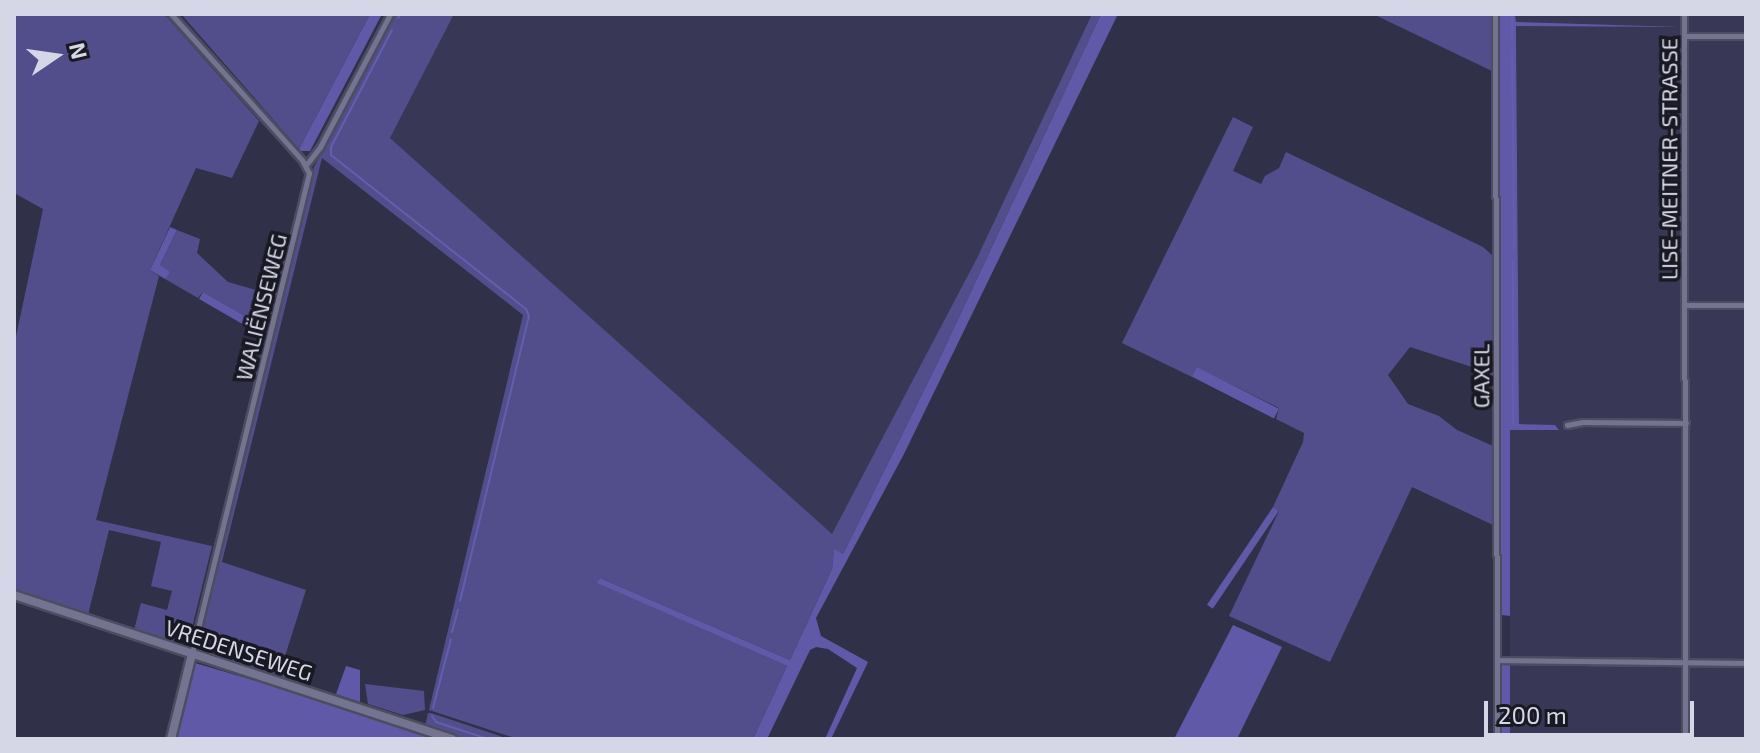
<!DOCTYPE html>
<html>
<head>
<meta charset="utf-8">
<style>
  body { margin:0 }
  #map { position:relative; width:1760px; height:753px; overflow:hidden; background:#303048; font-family:"Exo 2",sans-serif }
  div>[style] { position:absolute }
  .built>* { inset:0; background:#383856 }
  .green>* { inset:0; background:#524e8c }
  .forest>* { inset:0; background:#5f59a7; transform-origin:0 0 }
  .stream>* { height:2px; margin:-1px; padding:0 1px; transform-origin:1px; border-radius:1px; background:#635ead }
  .roads { filter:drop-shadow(2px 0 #4d4d61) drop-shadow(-2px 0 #4d4d61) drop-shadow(0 2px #4d4d61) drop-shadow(0 -2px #4d4d61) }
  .street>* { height:5px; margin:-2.5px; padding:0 2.5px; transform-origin:2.5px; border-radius:2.5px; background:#747490 }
  .secondary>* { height:8px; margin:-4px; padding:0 4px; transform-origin:4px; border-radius:4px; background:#747490 }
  span { translate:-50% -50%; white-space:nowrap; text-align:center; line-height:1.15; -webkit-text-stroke:7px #191924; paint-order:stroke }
  .street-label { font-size:22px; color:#d6d7e6 }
  .frame { position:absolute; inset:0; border:16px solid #d6d7e6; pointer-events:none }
  .north { position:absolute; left:16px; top:16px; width:80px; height:80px; -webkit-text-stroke:6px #191924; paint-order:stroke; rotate:77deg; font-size:22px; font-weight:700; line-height:32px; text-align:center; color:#d6d7e6 }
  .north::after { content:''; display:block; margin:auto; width:28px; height:36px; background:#d6d7e6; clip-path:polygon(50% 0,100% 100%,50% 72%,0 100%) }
  .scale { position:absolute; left:1484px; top:701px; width:210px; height:36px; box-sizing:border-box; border:4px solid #d6d7e6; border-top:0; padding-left:10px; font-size:24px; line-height:28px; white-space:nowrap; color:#d6d7e6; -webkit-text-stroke:6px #191924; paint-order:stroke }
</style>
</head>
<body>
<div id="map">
  <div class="built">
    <div style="clip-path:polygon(454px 14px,1092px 14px,977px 258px,832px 535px,390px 138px)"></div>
    <div style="clip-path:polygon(1516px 14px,1746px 14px,1746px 739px,1510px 739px,1510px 430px,1519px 429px)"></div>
  </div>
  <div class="green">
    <div style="clip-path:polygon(14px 14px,164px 14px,259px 121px,232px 178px,196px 168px,150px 270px,159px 276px,96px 520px,212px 546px,187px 648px,134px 630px,141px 603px,167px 610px,172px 591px,151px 586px,161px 542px,109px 530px,88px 615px,14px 591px,14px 346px,43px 209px,14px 193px)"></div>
    <div style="clip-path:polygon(181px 14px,370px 14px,299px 149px)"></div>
    <div style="clip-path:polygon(396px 14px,454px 14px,390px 138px,832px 534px,977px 258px,1092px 14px,1101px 14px,938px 362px,843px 554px,834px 550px,832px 569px,790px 660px,600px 578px,598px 583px,787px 666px,753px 739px,518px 739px,429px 710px,523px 315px,322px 158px,222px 562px,306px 590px,285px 656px,301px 662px,292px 680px,227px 659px,199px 641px,314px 167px)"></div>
    <div style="clip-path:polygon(1373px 14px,1493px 14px,1494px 72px)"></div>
    <div style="clip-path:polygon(1233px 117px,1253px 127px,1233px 171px,1261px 184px,1265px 176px,1279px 168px,1286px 152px,1483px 247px,1493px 256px,1493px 383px,1476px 376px,1472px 367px,1410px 347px,1388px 375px,1408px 404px,1439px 416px,1457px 430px,1493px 446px,1493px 525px,1412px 487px,1330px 662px,1229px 616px,1279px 511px,1273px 507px,1303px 442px,1304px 433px,1276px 419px,1279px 408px,1198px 368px,1192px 377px,1122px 343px)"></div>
    <div style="clip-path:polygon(177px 230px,200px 239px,197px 253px,228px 282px,273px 295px,265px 328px,203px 292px,198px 298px,165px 279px,169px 272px,160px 265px)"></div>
    <div style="clip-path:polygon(365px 684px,424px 691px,425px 710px,403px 715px,368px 704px)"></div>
    <div style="clip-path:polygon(428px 713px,431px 713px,509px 739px,463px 739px,425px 726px)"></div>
  </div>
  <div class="forest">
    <div style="clip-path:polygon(370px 14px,382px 14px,310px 151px,301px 151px,299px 149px)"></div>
    <div style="clip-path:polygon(1101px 14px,1118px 14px,904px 454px,816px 618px,821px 636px,868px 662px,831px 739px,825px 739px,857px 668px,828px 649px,816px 647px,810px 650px,767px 739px,753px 739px,787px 666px,597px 583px,600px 578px,790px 660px,832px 569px,834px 549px,843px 554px,938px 362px)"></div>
    <div style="clip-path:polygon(1499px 14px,1515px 14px,1516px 22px,1680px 27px,1516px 26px,1519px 424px,1555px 425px,1559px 430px,1510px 430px,1510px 616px,1501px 615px)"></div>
    <div style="clip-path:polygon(170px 227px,177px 230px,160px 265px,170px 272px,165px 279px,150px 270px)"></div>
    <div style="left:203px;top:292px;width:72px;height:8px;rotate:30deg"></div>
    <div style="left:1197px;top:367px;width:92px;height:11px;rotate:27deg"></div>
    <div style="left:1273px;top:507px;width:7px;height:118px;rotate:34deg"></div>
    <div style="clip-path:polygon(1233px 625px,1282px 647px,1237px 739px,1174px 739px)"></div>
    <div style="clip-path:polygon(195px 663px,263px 683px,438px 739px,176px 739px)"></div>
    <div style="left:1510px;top:664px;width:75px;height:10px;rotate:90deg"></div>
    <div style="clip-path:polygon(346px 666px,360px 670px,360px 702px,336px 694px)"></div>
  </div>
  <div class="stream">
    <div style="left:1512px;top:14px;width:27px;rotate:90deg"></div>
    <div style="left:398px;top:18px;width:5px;rotate:-53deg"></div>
    <div style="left:392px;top:30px;width:132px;rotate:117.5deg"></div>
    <div style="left:331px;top:147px;width:8px;rotate:90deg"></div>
    <div style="left:331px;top:155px;width:248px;rotate:38.3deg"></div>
    <div style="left:526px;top:309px;width:8px;rotate:67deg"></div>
    <div style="left:529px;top:316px;width:293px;rotate:103.6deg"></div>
    <div style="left:1512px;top:53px;width:196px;rotate:89.4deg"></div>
    <div style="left:1513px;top:424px;width:163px;rotate:-90deg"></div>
    <div style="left:452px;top:632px;width:23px;rotate:-75deg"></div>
    <div style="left:433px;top:708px;width:71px;rotate:-75.4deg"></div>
    <div style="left:432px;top:716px;width:7px;rotate:56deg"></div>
    <div style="left:436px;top:722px;width:55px;rotate:18.1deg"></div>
  </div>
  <div class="roads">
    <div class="street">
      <div style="left:171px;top:14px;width:196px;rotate:48.1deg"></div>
      <div style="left:302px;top:160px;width:15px;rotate:62deg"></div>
      <div style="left:309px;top:173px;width:495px;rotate:103.7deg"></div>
      <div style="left:1495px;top:14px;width:725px;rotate:89.84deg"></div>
      <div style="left:1684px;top:14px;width:725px;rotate:89.92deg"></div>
      <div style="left:1685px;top:36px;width:61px"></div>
      <div style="left:306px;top:165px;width:23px;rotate:-52deg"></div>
      <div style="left:320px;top:147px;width:150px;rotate:-62.2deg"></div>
      <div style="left:1686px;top:305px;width:60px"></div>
      <div style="left:1567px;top:425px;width:16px;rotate:-11deg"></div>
      <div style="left:1583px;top:422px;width:103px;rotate:0.6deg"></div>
      <div style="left:1497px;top:660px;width:249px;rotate:0.7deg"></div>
    </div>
    <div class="secondary">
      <div style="left:14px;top:595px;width:461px;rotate:18.2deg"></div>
      <div style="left:171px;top:739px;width:88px;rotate:-76.1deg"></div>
    </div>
  </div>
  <div class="street-label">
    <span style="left:1669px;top:159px;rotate:-90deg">LISE-MEITNER-STRASSE</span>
    <span style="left:261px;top:307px;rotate:-76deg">WALIËNSEWEG</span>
    <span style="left:1481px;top:376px;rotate:-90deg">GAXEL</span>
    <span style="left:239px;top:650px;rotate:18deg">VREDENSEWEG</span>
  </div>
  <div class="frame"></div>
  <div class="north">N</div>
  <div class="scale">200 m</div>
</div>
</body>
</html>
